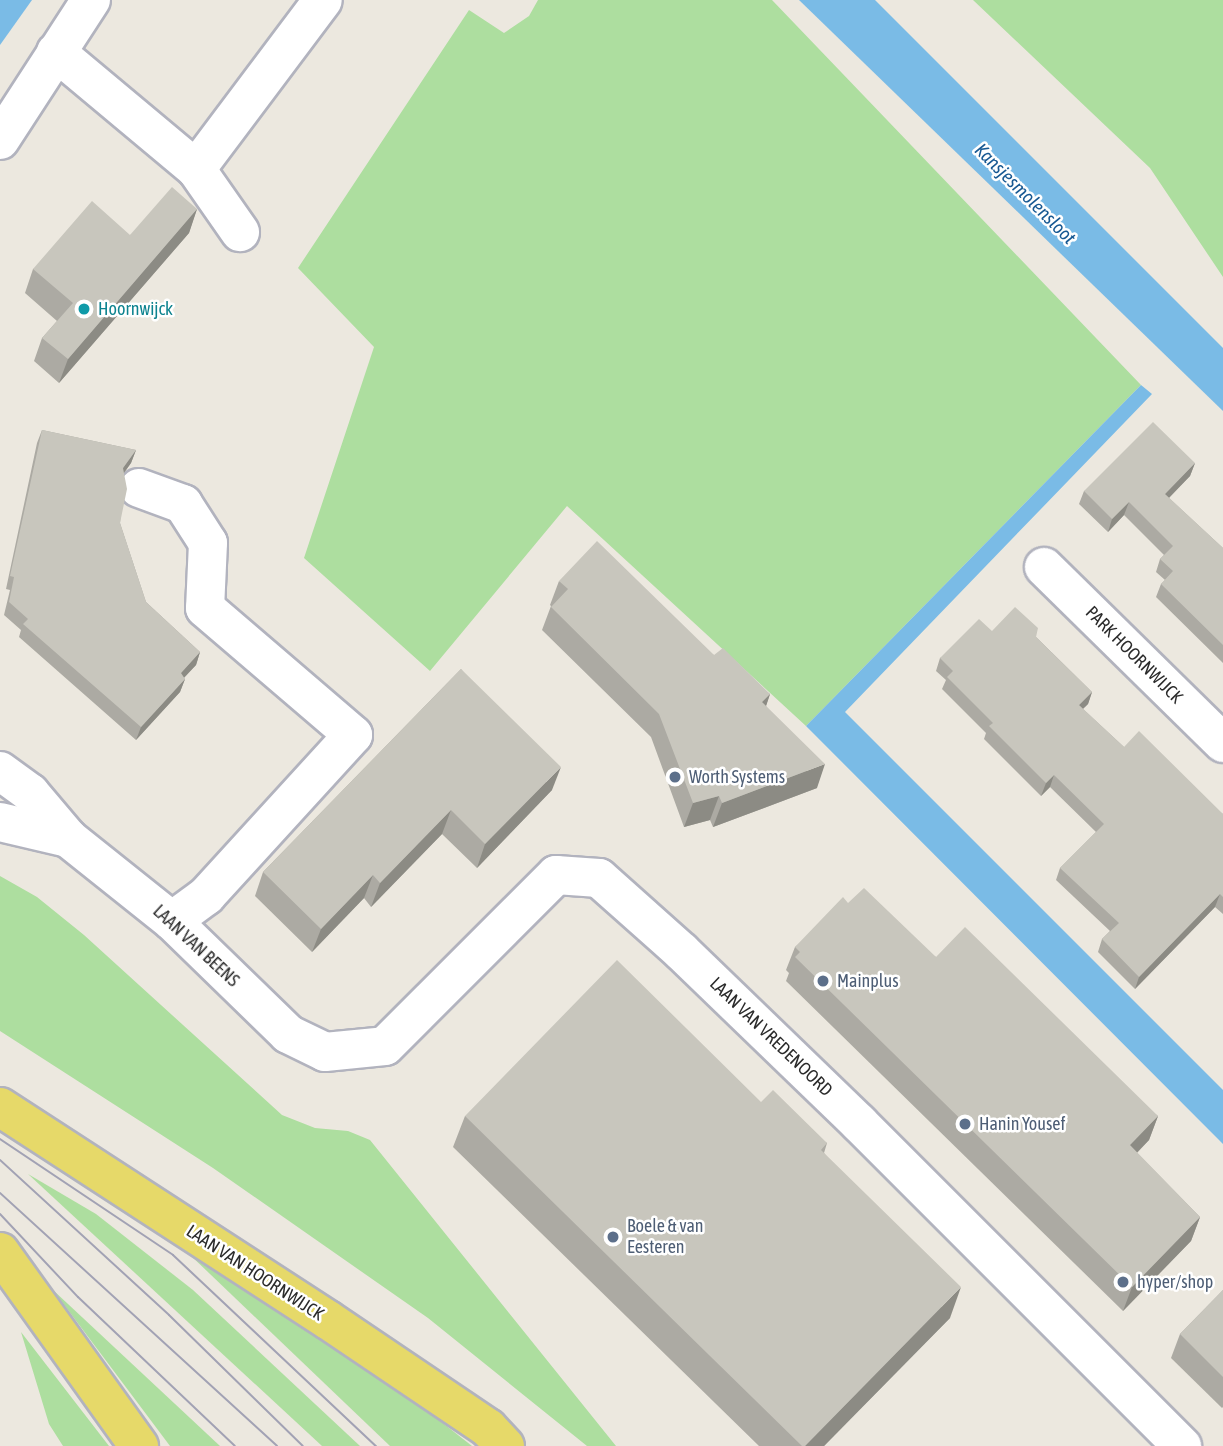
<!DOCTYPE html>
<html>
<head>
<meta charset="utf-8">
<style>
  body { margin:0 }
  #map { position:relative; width:1223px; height:1446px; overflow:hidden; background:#ece8df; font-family:"Asap Condensed",sans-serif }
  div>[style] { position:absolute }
  .green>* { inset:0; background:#adde9f }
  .water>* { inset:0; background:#7abbe6 }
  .roads { filter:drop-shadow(2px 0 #b2b3be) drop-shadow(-2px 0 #b2b3be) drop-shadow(0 2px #b2b3be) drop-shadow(0 -2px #b2b3be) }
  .minor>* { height:38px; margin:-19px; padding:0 19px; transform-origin:19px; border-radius:19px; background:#fff }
  .major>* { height:38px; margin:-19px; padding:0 19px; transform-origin:19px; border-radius:19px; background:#e6d969 }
  .tram>* { height:2px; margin:-1px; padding:0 1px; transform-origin:1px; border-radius:1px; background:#a2a2b4 }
  .wall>* { inset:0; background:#acaaa3 }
  .shaded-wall>* { inset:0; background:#8c8b84 }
  .building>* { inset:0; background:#c8c6bd }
  .dots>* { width:19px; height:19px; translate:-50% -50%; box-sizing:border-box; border:4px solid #fff; border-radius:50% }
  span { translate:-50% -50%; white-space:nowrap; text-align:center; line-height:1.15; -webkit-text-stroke:5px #fff; paint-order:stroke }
  .culture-label { font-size:18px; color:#0d838f }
  .left { translate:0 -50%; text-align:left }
  .street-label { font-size:18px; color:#2b2b2b }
  .service-label { font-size:18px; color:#4e5e75 }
  .water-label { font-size:19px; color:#185993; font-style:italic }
</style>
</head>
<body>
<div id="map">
  <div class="green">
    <div style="clip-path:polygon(538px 0,772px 0,1141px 385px,806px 726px,567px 506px,430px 671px,304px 558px,374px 347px,298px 268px,469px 10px,504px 33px,529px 16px)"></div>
    <div style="clip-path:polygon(973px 0,1223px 0,1223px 277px,1150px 168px)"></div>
    <div style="clip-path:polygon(0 876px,37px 897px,84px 935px,282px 1115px,315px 1128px,348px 1131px,370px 1140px,616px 1446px,587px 1446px,428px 1318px,213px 1168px,0 1031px)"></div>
    <div style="clip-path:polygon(28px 1174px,96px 1214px,193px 1290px,360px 1446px,322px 1446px)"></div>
    <div style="clip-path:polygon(187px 1252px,202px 1253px,378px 1372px,472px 1446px,390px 1446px)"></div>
    <div style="clip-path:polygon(53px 1290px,220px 1446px,170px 1446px)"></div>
    <div style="clip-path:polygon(21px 1332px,48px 1367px,109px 1446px,63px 1446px,49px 1424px)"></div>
  </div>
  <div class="water">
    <div style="clip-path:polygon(0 0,32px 0,0 45px)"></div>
    <div style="clip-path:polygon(799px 0,875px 0,1223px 348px,1223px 411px)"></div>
    <div style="clip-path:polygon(1141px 385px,1152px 394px,845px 712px,1223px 1090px,1223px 1144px,806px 726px)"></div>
  </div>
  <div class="roads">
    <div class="minor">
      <div style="left:56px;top:52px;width:182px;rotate:39.9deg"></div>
      <div style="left:196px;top:169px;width:77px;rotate:55.1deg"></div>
      <div style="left:0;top:140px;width:167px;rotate:-57deg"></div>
      <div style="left:196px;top:169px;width:211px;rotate:-53.1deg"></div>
      <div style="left:139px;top:488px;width:47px;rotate:20deg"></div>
      <div style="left:183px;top:504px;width:46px;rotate:57.3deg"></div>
      <div style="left:208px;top:543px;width:65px;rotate:92.6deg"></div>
      <div style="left:205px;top:608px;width:195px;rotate:40.6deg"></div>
      <div style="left:353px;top:735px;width:218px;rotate:132.4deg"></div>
      <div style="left:206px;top:896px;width:42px;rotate:143.7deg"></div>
      <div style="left:1044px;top:567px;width:251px;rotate:44.5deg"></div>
      <div style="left:0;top:771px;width:37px;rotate:36deg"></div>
      <div style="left:30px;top:793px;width:59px;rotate:49.8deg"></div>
      <div style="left:68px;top:838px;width:133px;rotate:38.6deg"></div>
      <div style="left:172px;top:921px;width:162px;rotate:44.2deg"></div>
      <div style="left:288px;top:1034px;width:41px;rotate:25.9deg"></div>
      <div style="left:325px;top:1052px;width:60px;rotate:-5.7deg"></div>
      <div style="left:385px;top:1046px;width:242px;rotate:-45deg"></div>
      <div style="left:556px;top:875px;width:43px;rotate:4deg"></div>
      <div style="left:599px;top:878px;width:111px;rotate:41.7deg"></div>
      <div style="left:682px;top:952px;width:246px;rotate:44deg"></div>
      <div style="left:859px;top:1123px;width:457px;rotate:45deg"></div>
      <div style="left:0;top:822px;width:70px;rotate:13.2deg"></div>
    </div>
    <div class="major">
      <div style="left:0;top:1107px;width:391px;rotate:33deg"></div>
      <div style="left:328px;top:1320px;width:193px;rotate:34deg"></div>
      <div style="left:488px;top:1428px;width:25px;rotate:47deg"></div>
      <div style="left:0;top:1252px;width:239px;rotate:54.4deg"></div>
    </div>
  </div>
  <div class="tram">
    <div style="left:0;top:1139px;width:208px;rotate:33.8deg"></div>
    <div style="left:173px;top:1255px;width:279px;rotate:43.3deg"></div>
    <div style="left:0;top:1160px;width:229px;rotate:42.5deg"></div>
    <div style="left:169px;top:1315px;width:187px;rotate:44.4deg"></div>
    <div style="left:0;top:1193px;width:375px;rotate:42.4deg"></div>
    <div style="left:0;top:1214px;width:114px;rotate:46.8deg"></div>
    <div style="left:78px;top:1297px;width:216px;rotate:43.5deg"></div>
  </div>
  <div class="wall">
    <div style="clip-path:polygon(197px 209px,189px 233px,59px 383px,34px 361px,42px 338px,57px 321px,25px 293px,33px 269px,130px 235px)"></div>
    <div style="clip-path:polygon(42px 430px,136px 450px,131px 463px,124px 473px,120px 523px,146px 602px,200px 652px,196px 665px,184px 678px,185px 679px,180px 692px,136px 740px,19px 637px,21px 630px,4px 615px,10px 590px,6px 589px,37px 443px)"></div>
    <div style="clip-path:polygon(1195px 463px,1190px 476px,1169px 498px,1223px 548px,1223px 663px,1156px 597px,1161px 584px,1165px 580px,1156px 572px,1160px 559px,1164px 555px,1124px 515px,1108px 532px,1079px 504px,1084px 491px)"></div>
    <div style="clip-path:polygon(559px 581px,714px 655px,770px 694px,766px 706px,817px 788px,713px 827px,710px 820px,684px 827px,651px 737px,542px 630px,551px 606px,550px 605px)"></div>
    <div style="clip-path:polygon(992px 631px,1036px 637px,1092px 692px,1088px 704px,1083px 709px,1124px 747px,1223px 814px,1223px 914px,1215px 907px,1135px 989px,1098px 952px,1102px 939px,1110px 931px,1056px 880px,1060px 868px,1096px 832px,1050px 787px,1041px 796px,984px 739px,986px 733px,942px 689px,946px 680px,936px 671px,940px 658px)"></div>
    <div style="clip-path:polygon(461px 669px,552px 790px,477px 868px,442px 834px,371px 907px,364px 898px,312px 952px,255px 896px,263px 872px)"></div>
    <div style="clip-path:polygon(848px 903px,936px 957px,1158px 1116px,1149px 1140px,1137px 1153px,1200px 1217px,1191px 1241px,1123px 1311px,786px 981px,789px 973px,786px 970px,795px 947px)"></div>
    <div style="clip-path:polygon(761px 1102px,827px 1143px,824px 1153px,950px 1318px,824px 1446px,759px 1446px,453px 1147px,465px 1116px)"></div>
    <div style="clip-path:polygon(1223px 1290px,1223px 1407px,1222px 1408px,1171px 1358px,1180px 1334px)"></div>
  </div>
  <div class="shaded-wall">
    <div style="clip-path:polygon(197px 209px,189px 233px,59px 383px,68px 359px)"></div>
    <div style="clip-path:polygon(136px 450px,131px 463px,118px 481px,123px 468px)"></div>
    <div style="clip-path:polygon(1195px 463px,1190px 476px,1160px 507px,1165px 494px)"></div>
    <div style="clip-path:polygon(1129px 502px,1124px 515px,1108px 532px,1112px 519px)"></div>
    <div style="clip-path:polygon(200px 652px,196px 665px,176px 686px,181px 673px)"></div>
    <div style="clip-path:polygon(185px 679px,180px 692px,136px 740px,141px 727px)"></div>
    <div style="clip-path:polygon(1092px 692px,1088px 704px,1074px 717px,1079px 705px)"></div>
    <div style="clip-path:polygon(770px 694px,762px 718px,762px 702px)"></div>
    <div style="clip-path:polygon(825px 764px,817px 788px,713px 827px,722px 803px)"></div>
    <div style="clip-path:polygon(561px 767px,552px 790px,477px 868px,485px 844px)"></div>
    <div style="clip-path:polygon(1054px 775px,1050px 787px,1041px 796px,1046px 783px)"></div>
    <div style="clip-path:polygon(719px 796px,710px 820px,684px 827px,693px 803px)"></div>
    <div style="clip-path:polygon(451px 810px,442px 834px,371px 907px,380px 883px)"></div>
    <div style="clip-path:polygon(373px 875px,364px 898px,312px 952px,321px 929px)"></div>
    <div style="clip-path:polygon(1220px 894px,1215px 907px,1135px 989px,1139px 977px)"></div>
    <div style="clip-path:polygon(1158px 1116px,1149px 1140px,1121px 1169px,1130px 1145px)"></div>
    <div style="clip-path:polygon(1200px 1217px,1191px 1241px,1123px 1311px,1132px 1287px)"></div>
    <div style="clip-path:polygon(961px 1287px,950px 1318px,824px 1446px,805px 1446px)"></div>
  </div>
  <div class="building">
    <div style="clip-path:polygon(172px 187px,197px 209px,68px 359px,42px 338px,73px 303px,33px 269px,92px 201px,130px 235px)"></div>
    <div style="clip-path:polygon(1153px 422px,1195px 463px,1165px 494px,1223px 548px,1223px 645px,1161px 584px,1173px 571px,1160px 559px,1173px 546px,1129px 502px,1112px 519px,1084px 491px)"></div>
    <div style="clip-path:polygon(42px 430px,136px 450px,123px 468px,127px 489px,120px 523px,146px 602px,200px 652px,181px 673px,185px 679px,141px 727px,23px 624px,28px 619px,9px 602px,14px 577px,10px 576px)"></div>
    <div style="clip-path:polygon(597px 541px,714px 655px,723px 648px,770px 694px,762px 702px,825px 764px,722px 803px,719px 796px,693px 803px,659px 714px,551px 607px,568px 589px,559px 581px)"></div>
    <div style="clip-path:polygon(1015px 607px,1038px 628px,1036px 637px,1092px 692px,1079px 705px,1124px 747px,1139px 731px,1223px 814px,1223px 897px,1220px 894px,1139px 977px,1102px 939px,1119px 923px,1060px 868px,1104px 824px,1054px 775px,1046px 783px,989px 726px,993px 723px,947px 677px,953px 671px,940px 658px,979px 619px,992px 631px)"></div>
    <div style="clip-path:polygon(461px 669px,561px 767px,485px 844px,451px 810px,380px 883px,373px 875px,321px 929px,263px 872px)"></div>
    <div style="clip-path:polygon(864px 888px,936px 957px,965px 927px,1158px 1116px,1130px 1145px,1200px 1217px,1132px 1287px,795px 957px,800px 952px,795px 947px,843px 897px,848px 903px)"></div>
    <div style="clip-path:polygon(617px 960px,761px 1102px,773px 1090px,827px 1143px,821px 1150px,961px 1287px,805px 1446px,802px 1446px,465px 1116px)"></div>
    <div style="clip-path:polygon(1223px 1290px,1223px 1377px,1180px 1334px)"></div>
  </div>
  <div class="dots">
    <div style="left:84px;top:309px;background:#0f9aa8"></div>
    <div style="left:675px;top:777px;background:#5c6f8a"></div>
    <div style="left:823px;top:981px;background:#5c6f8a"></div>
    <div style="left:965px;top:1124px;background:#5c6f8a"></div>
    <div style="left:613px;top:1237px;background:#5c6f8a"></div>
    <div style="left:1123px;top:1282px;background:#5c6f8a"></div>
  </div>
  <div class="culture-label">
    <span class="left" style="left:98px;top:309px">Hoornwijck</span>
  </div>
  <div class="street-label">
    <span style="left:1134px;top:655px;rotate:45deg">PARK HOORNWIJCK</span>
    <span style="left:196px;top:946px;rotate:43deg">LAAN VAN BEENS</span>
    <span style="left:771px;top:1037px;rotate:44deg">LAAN VAN VREDENOORD</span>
    <span style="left:255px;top:1273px;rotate:33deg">LAAN VAN HOORNWIJCK</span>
  </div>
  <div class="service-label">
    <span class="left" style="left:689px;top:777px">Worth Systems</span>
    <span class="left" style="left:837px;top:981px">Mainplus</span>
    <span class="left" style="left:979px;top:1124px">Hanin Yousef</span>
    <span class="left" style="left:627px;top:1237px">Boele &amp; van<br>Eesteren</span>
    <span class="left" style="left:1137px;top:1282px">hyper/shop</span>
  </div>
  <div class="water-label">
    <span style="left:1025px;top:194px;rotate:45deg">Kansjesmolensloot</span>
  </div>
</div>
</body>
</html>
